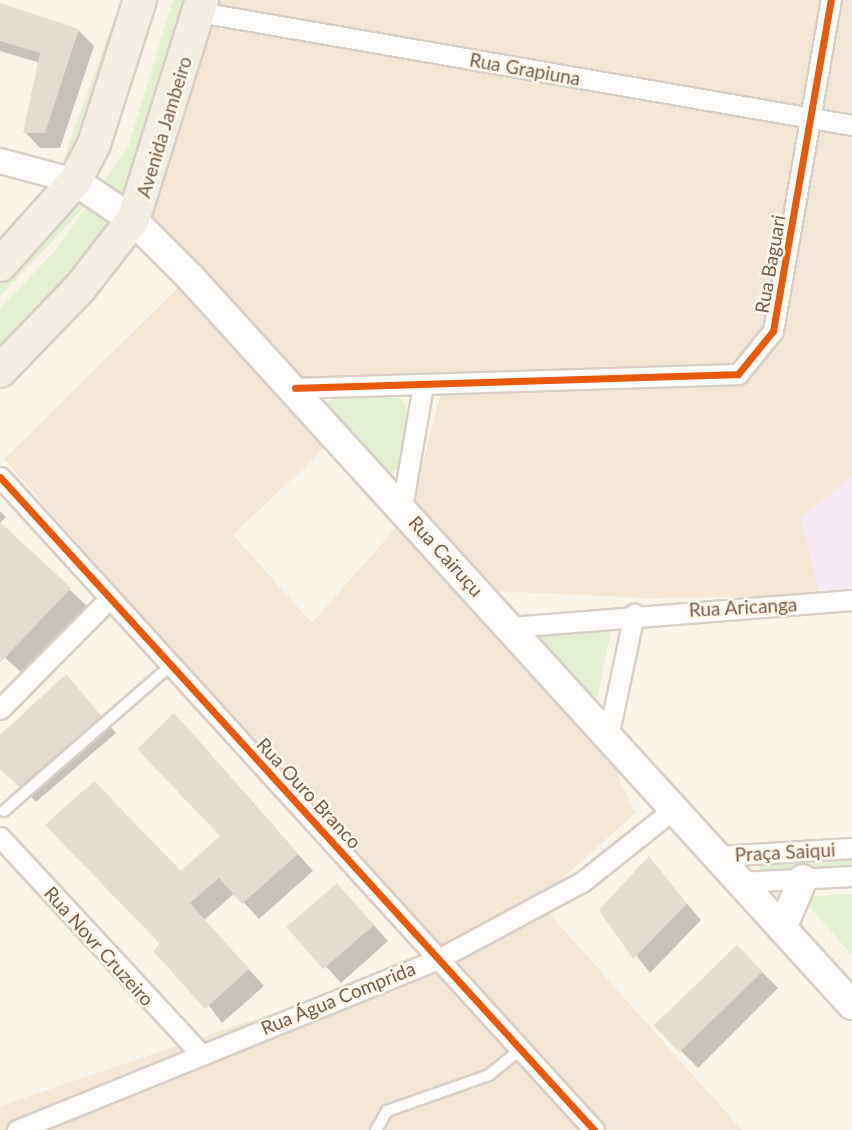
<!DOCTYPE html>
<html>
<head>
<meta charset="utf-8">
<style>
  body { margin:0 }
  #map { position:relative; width:852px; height:1130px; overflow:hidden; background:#f9f3e8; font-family:Lato,sans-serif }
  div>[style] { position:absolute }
  .residential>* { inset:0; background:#f3e6d5 }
  .education>* { inset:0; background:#f5e8f2 }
  .green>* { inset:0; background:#e2f0d1 }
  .shadow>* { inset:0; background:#0003; transform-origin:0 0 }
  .building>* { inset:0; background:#e5dbd0; transform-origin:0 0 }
  .roads { filter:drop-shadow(2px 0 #d7cfc5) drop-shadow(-2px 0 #d7cfc5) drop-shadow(0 2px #d7cfc5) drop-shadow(0 -2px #d7cfc5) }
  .service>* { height:10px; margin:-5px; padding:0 5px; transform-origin:5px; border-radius:5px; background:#fefdfc }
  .minor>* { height:19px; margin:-9.5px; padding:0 9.5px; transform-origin:9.5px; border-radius:9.5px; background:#fefdfc }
  .tertiary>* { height:24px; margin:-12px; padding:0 12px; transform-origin:12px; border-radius:12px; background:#fefdfc }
  .secondary>* { height:28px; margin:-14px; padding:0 14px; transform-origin:14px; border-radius:14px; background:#fefdfc }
  .primary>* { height:32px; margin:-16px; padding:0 16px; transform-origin:16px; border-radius:16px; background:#f3eee4 }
  .cycleway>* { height:7px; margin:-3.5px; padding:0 3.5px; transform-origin:3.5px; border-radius:3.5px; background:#e8590c }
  span { translate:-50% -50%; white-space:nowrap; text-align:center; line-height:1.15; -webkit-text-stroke:5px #fff8eb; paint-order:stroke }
  .street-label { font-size:19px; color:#795a46 }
</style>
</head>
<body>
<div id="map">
  <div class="residential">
    <div style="clip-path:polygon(202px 0,852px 0,852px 478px,820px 596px,647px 598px,496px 591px,413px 502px,440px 396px,635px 373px,294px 385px,338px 435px,233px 535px,312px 623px,407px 515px,609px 756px,635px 813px,538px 901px,742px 1130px,0 1130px,0 1106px,439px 957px,4px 459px,188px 278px,131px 220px)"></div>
  </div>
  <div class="education">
    <div style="clip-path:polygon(852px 476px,852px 587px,820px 596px,801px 518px)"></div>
  </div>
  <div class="green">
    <div style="clip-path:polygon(121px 0,154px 0,114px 138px,91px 183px,97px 191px,128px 147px,173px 0,202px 0,131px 220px,0 356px,0 308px,55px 251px,91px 200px,0 297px,0 236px,58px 174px)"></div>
    <div style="clip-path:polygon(338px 397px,401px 398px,411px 419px,404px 462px,390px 476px,327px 402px)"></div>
    <div style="clip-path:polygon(612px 626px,597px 700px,539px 637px)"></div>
    <div style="clip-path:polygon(852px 853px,852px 873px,758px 872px,761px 862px)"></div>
    <div style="clip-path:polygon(852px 894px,852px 955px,801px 897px)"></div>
  </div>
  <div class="shadow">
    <div style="clip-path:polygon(0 5px,78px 30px,94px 46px,60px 148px,40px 148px,25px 132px,40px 63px,0 51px)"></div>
    <div style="clip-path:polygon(0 511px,6px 517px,0 523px)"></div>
    <div style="clip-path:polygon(0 524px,89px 608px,25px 676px,0 653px)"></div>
    <div style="clip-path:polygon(66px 677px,116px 733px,36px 802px,0 767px,0 737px)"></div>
    <div style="clip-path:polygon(190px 731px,313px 871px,259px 919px,235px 893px,204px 920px,264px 986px,222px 1023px,163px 944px,181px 873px,223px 837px)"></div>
    <div style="clip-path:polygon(649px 859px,701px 920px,650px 973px,601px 910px)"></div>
    <div style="clip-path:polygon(352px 901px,388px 941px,341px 983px,290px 927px)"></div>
    <div style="left:737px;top:947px;width:58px;height:113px;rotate:45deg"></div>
  </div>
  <div class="building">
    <div style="clip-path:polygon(0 3px,79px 29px,45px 133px,23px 133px,40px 53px,0 41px)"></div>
    <div style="clip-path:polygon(0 522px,71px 588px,0 663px)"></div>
    <div style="clip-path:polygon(66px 674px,101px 716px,19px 787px,0 769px,0 735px)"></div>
    <div style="clip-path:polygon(174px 713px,298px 854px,242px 904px,219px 878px,190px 903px,249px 969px,205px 1009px,153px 951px,160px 944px,45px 825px,94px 781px,181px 871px,220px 836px,137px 749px)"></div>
    <div style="clip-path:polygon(649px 856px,687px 904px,633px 959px,599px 910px)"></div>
    <div style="left:337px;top:883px;width:56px;height:67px;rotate:49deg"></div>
    <div style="left:737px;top:945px;width:37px;height:116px;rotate:46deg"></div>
  </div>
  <div class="roads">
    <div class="service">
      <div style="left:4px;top:811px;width:220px;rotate:-41.1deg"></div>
      <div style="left:376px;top:1130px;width:22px;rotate:-60deg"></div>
      <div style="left:387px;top:1111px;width:108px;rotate:-19.4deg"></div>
      <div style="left:489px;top:1075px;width:41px;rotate:-39.1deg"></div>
    </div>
    <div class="minor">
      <div style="left:199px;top:12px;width:663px;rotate:9.82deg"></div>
      <div style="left:295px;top:388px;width:443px;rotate:-1.8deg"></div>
      <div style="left:738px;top:374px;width:55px;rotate:-50.9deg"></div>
      <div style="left:773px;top:331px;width:336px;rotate:-80.1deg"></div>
      <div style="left:0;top:477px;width:883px;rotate:47.71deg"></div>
      <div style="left:402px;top:507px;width:124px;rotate:-80.2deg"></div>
      <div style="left:510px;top:627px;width:343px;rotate:-4.5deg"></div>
      <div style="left:0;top:709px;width:155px;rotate:-45.3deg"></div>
      <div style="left:609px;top:732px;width:121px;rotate:-78deg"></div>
      <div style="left:0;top:837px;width:294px;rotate:47.2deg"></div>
      <div style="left:718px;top:856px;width:134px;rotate:-3.4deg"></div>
      <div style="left:740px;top:882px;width:112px;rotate:-3.1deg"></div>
      <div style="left:17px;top:1130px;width:457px;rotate:-22.1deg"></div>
      <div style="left:440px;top:958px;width:161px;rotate:-28.2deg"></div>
      <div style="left:582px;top:882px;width:119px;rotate:-38.5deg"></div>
    </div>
    <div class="tertiary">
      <div style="left:0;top:161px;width:78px;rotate:14.9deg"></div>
    </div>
    <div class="secondary">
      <div style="left:75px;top:181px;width:70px;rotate:33.9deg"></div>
      <div style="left:133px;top:220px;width:81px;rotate:45deg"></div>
      <div style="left:190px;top:277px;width:984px;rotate:47.72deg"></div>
      <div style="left:782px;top:928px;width:53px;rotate:-66.8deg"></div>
    </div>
    <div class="primary">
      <div style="left:0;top:265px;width:113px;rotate:-48.2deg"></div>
      <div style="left:75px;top:181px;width:42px;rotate:-62.8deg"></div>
      <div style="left:94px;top:144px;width:151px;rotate:-72.3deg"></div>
      <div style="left:0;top:371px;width:115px;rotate:-46.1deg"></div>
      <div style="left:80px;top:288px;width:86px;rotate:-52.1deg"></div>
      <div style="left:133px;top:220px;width:231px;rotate:-72.6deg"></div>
    </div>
  </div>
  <div class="cycleway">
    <div style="left:295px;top:388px;width:443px;rotate:-1.8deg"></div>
    <div style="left:738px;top:374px;width:55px;rotate:-50.9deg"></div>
    <div style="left:773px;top:331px;width:336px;rotate:-80.1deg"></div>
    <div style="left:0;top:477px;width:883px;rotate:47.71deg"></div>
  </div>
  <div class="street-label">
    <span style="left:525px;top:69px;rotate:10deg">Rua Grapiuna</span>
    <span style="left:164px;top:127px;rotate:-73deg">Avenida Jambeiro</span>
    <span style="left:770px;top:264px;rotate:-80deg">Rua Baguari</span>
    <span style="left:446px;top:556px;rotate:48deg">Rua Cairuçu</span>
    <span style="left:743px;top:607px;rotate:-3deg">Rua Aricanga</span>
    <span style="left:309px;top:793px;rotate:47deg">Rua Ouro Branco</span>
    <span style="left:785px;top:852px;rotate:-3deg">Praça Saiqui</span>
    <span style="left:99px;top:946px;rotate:48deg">Rua Novr Cruzeiro</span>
    <span style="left:338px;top:998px;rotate:-22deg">Rua Água Comprida</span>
  </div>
</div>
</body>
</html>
